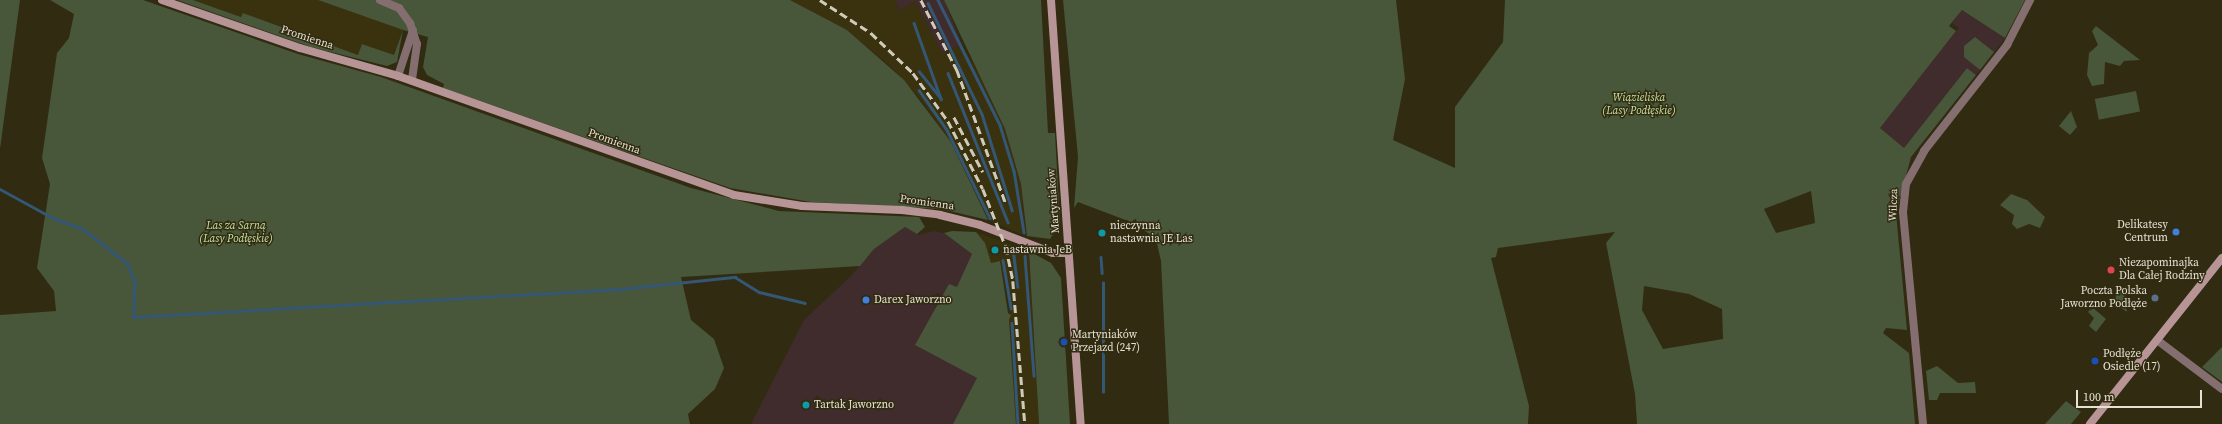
<!DOCTYPE html>
<html>
<head>
<meta charset="utf-8">
<style>
  body { margin:0 }
  #map { position:relative; width:2222px; height:424px; overflow:hidden; background:#312b11; font-family:"Source Serif 4",serif }
  div>[style] { position:absolute }
  .built>* { inset:0; background:#3a310f }
  .industrial>* { inset:0; background:#402c2d }
  .green>* { inset:0; background:#485639; transform-origin:0 0 }
  .stream>* { height:2.5px; margin:-1.25px; padding:0 1.25px; transform-origin:1.25px; border-radius:1.25px; background:#335774 }
  .street>* { height:8px; margin:-4px; padding:0 4px; transform-origin:4px; border-radius:4px; background:#846e6f }
  .secondary>* { height:8px; margin:-4px; padding:0 4px; transform-origin:4px; border-radius:4px; background:#b79495 }
  .rail>* { height:2.5px; margin-top:-1.25px; transform-origin:0; background:repeating-linear-gradient(90deg,#cfcbba 0 8px,transparent 0 12px) }
  .dots>* { width:11px; height:11px; translate:-50% -50%; box-sizing:border-box; border:2px solid #312b11; border-radius:50% }
  span { translate:-50% -50%; white-space:nowrap; text-align:center; line-height:1.15; -webkit-text-stroke:3px #312b11; paint-order:stroke }
  .street-label { font-size:11px; color:#e6e2d3 }
  .park-label { font-size:11px; color:#c3e3a2; font-style:italic }
  .poi-label { font-size:11px; color:#e6e2d3 }
  .right { translate:-100% -50%; text-align:right }
  .left { translate:0 -50%; text-align:left }
  .scale { position:absolute; left:2076px; top:390px; width:126px; height:18px; box-sizing:border-box; border:2px solid #e6e2d3; border-top:0; padding-left:5px; font-size:12px; line-height:14px; white-space:nowrap; color:#e6e2d3; -webkit-text-stroke:3px #312b11; paint-order:stroke }
</style>
</head>
<body>
<div id="map">
  <div class="built">
    <div style="clip-path:polygon(193px 0,318px 0,403px 30px,394px 55px,363px 44px,358px 55px,244px 13px,242px 17px)"></div>
    <div style="clip-path:polygon(790px 0,895px 0,899px 11px,915px 1px,942px 53px,962px 45px,992px 97px,1005px 129px,1021px 184px,1026px 236px,988px 220px,951px 142px,920px 99px,890px 66px,847px 30px)"></div>
    <div style="clip-path:polygon(976px 232px,1029px 251px,1039px 424px,1016px 424px,1009px 320px,1011px 315px,1000px 261px,991px 263px)"></div>
  </div>
  <div class="industrial">
    <div style="clip-path:polygon(895px 0,944px 0,962px 45px,942px 53px,915px 1px,899px 11px)"></div>
    <div style="clip-path:polygon(1962px 10px,2005px 38px,1976px 75px,1967px 68px,1904px 148px,1880px 128px,1956px 31px,1959px 28px,1952px 23px)"></div>
    <div style="clip-path:polygon(905px 227px,918px 235px,934px 231px,944px 233px,972px 254px,997px 307px,1011px 315px,953px 424px,751px 424px,804px 320px,851px 276px,874px 249px)"></div>
  </div>
  <div class="green">
    <div style="clip-path:polygon(0 0,20px 0,0 149px)"></div>
    <div style="clip-path:polygon(50px 0,143px 0,298px 54px,381px 77px,691px 188px,779px 211px,919px 217px,925px 227px,917px 234px,905px 227px,874px 249px,860px 266px,681px 277px,691px 320px,714px 339px,724px 368px,715px 389px,688px 414px,690px 424px,0 424px,0 315px,56px 311px,54px 291px,37px 268px,50px 184px,42px 158px,57px 53px,69px 38px,74px 14px)"></div>
    <div style="clip-path:polygon(177px 0,193px 0,241px 17px,243px 13px,358px 55px,362px 44px,394px 55px,403px 30px,318px 0,790px 0,847px 30px,904px 80px,951px 142px,988px 220px,941px 209px,811px 202px,730px 188px,443px 88px,444px 84px,427px 75px,423px 67px,428px 37px,403px 30px,397px 62px,387px 66px,311px 47px)"></div>
    <div style="clip-path:polygon(944px 0,1041px 0,1048px 133px,1055px 133px,1060px 223px,1050px 239px,1027px 236px,1021px 184px,1005px 129px)"></div>
    <div style="clip-path:polygon(evenodd,1063px 0,1396px 0,1405px 79px,1393px 140px,1455px 168px,1455px 107px,1503px 42px,1505px 0,2025px 0,2005px 38px,1962px 10px,1949px 26px,1956px 31px,1880px 128px,1904px 148px,1967px 68px,1976px 75px,1911px 157px,1896px 213px,1907px 330px,1886px 328px,1883px 333px,1909px 353px,1915px 424px,1637px 424px,1635px 394px,1606px 243px,1615px 232px,1498px 248px,1496px 257px,1491px 258px,1529px 406px,1528px 424px,1169px 424px,1161px 261px,1156px 239px,1136px 224px,1078px 202px,1074px 208px,1078px 157px,1063px 0,1811px 191px,1815px 223px,1776px 233px,1764px 209px,1811px 191px,1063px 0,1644px 286px,1689px 294px,1722px 309px,1723px 339px,1663px 349px,1642px 310px,1644px 286px)"></div>
    <div style="clip-path:polygon(2096px 26px,2140px 60px,2124px 61px,2120px 66px,2105px 62px,2104px 84px,2092px 86px,2087px 75px,2089px 53px,2098px 45px,2092px 31px)"></div>
    <div style="clip-path:polygon(1975px 37px,1994px 52px,1980px 70px,1964px 57px,1964px 46px)"></div>
    <div style="left:2136px;top:91px;width:21px;height:42px;rotate:79deg"></div>
    <div style="clip-path:polygon(2071px 111px,2077px 127px,2070px 135px,2059px 126px)"></div>
    <div style="clip-path:polygon(2011px 194px,2027px 200px,2045px 217px,2040px 228px,2029px 224px,2017px 229px,2012px 224px,2014px 215px,2000px 205px)"></div>
    <div style="clip-path:polygon(952px 231px,976px 232px,985px 243px,991px 263px,1000px 261px,1008px 313px,1011px 315px,1009px 320px,1016px 424px,953px 424px,977px 378px,915px 345px,949px 284px,957px 287px,972px 254px,944px 233px)"></div>
    <div style="clip-path:polygon(1029px 251px,1051px 263px,1061px 278px,1070px 424px,1039px 424px)"></div>
    <div style="clip-path:polygon(2117px 288px,2124px 293px,2127px 312px,2115px 303px)"></div>
    <div style="clip-path:polygon(2092px 307px,2106px 319px,2096px 332px,2089px 326px,2094px 318px,2088px 312px)"></div>
    <div style="clip-path:polygon(2222px 347px,2222px 382px,2202px 367px)"></div>
    <div style="clip-path:polygon(1937px 366px,1958px 383px,1975px 382px,1976px 393px,1940px 393px,1937px 400px,1929px 400px,1926px 371px)"></div>
    <div style="clip-path:polygon(2066px 401px,2081px 412px,2071px 424px,2045px 424px)"></div>
  </div>
  <div class="stream">
    <div style="left:938px;top:0;width:140px;rotate:63.6deg"></div>
    <div style="left:1000px;top:125px;width:48px;rotate:73.1deg"></div>
    <div style="left:1014px;top:171px;width:62px;rotate:80.7deg"></div>
    <div style="left:928px;top:3px;width:123px;rotate:64.1deg"></div>
    <div style="left:982px;top:114px;width:101px;rotate:72.6deg"></div>
    <div style="left:914px;top:23px;width:81px;rotate:70.4deg"></div>
    <div style="left:941px;top:99px;width:35px;rotate:-129deg"></div>
    <div style="left:948px;top:73px;width:161px;rotate:68.1deg"></div>
    <div style="left:919px;top:90px;width:49px;rotate:55deg"></div>
    <div style="left:947px;top:130px;width:98px;rotate:64deg"></div>
    <div style="left:0;top:189px;width:60px;rotate:28.7deg"></div>
    <div style="left:53px;top:218px;width:32px;rotate:20deg"></div>
    <div style="left:83px;top:229px;width:56px;rotate:37.7deg"></div>
    <div style="left:127px;top:263px;width:21px;rotate:67deg"></div>
    <div style="left:135px;top:282px;width:35px;rotate:92deg"></div>
    <div style="left:134px;top:317px;width:487px;rotate:-3.3deg"></div>
    <div style="left:620px;top:289px;width:116px;rotate:-6deg"></div>
    <div style="left:735px;top:277px;width:28px;rotate:32deg"></div>
    <div style="left:759px;top:292px;width:47px;rotate:13.4deg"></div>
    <div style="left:1013px;top:248px;width:39px;rotate:83deg"></div>
    <div style="left:1025px;top:256px;width:120px;rotate:85.7deg"></div>
    <div style="left:1101px;top:257px;width:16px;rotate:86deg"></div>
    <div style="left:1003px;top:260px;width:49px;rotate:80.5deg"></div>
    <div style="left:1012px;top:323px;width:101px;rotate:86.6deg"></div>
    <div style="left:1103px;top:392px;width:109px;rotate:-90deg"></div>
  </div>
  <div class="street">
    <div style="left:380px;top:0;width:21px;rotate:23deg"></div>
    <div style="left:399px;top:8px;width:19px;rotate:54deg"></div>
    <div style="left:410px;top:23px;width:22px;rotate:72deg"></div>
    <div style="left:417px;top:44px;width:37px;rotate:98deg"></div>
    <div style="left:398px;top:76px;width:48px;rotate:-71.9deg"></div>
    <div style="left:2157px;top:340px;width:81px;rotate:37deg"></div>
    <div style="left:1923px;top:424px;width:213px;rotate:-95.4deg"></div>
    <div style="left:1903px;top:212px;width:28px;rotate:-84deg"></div>
    <div style="left:1906px;top:184px;width:38px;rotate:-61deg"></div>
    <div style="left:1924px;top:151px;width:135px;rotate:-51.9deg"></div>
    <div style="left:2007px;top:45px;width:51px;rotate:-62.9deg"></div>
  </div>
  <div class="secondary">
    <div style="left:162px;top:0;width:146px;rotate:19.2deg"></div>
    <div style="left:300px;top:48px;width:102px;rotate:15.9deg"></div>
    <div style="left:398px;top:76px;width:356px;rotate:19.5deg"></div>
    <div style="left:734px;top:195px;width:69px;rotate:9.2deg"></div>
    <div style="left:802px;top:206px;width:100px;rotate:2.3deg"></div>
    <div style="left:902px;top:210px;width:38px;rotate:7deg"></div>
    <div style="left:940px;top:215px;width:41px;rotate:14deg"></div>
    <div style="left:980px;top:225px;width:78px;rotate:21deg"></div>
    <div style="left:1053px;top:253px;width:15px"></div>
    <div style="left:1051px;top:0;width:425px;rotate:86deg"></div>
    <div style="left:2090px;top:424px;width:212px;rotate:-51.5deg"></div>
  </div>
  <div class="rail">
    <div style="left:820px;top:0;width:61px;rotate:32.9deg"></div>
    <div style="left:871px;top:33px;width:58px;rotate:43.6deg"></div>
    <div style="left:913px;top:73px;width:59px;rotate:53.9deg"></div>
    <div style="left:948px;top:121px;width:76px;rotate:62.8deg"></div>
    <div style="left:983px;top:189px;width:62px;rotate:68.4deg"></div>
    <div style="left:1006px;top:247px;width:35px;rotate:78deg"></div>
    <div style="left:1013px;top:281px;width:144px;rotate:85.2deg"></div>
    <div style="left:921px;top:0;width:79px;rotate:62.8deg"></div>
    <div style="left:957px;top:70px;width:143px;rotate:69.9deg"></div>
    <div style="left:954px;top:117px;width:62px;rotate:62.2deg"></div>
  </div>
  <div class="dots">
    <div style="left:2176px;top:232px;background:#3f7fe0"></div>
    <div style="left:1102px;top:233px;background:#0f9aa8"></div>
    <div style="left:995px;top:250px;background:#0f9aa8"></div>
    <div style="left:2111px;top:270px;background:#e0444e"></div>
    <div style="left:2155px;top:298px;background:#5c6f8a"></div>
    <div style="left:866px;top:300px;background:#3f7fe0"></div>
    <div style="left:1064px;top:342px;background:#1a4fb4"></div>
    <div style="left:2095px;top:361px;background:#1a4fb4"></div>
    <div style="left:806px;top:405px;background:#0f9aa8"></div>
  </div>
  <div class="street-label">
    <span style="left:307px;top:38px;rotate:18deg">Promienna</span>
    <span style="left:614px;top:142px;rotate:20deg">Promienna</span>
    <span style="left:1054px;top:201px;rotate:-94deg">Martyniaków</span>
    <span style="left:927px;top:203px;rotate:8deg">Promienna</span>
    <span style="left:1894px;top:205px;rotate:-88deg">Wilcza</span>
  </div>
  <div class="park-label">
    <span style="left:1639px;top:105px">Wiązieliska<br>(Lasy Podłęskie)</span>
    <span style="left:236px;top:233px">Las za Sarną<br>(Lasy Podłęskie)</span>
  </div>
  <div class="poi-label">
    <span class="right" style="left:2168px;top:232px">Delikatesy<br>Centrum</span>
    <span class="left" style="left:1110px;top:233px">nieczynna<br>nastawnia JE Las</span>
    <span class="left" style="left:1003px;top:250px">nastawnia JeB</span>
    <span class="left" style="left:2119px;top:270px">Niezapominajka<br>Dla Całej Rodziny</span>
    <span class="right" style="left:2147px;top:298px">Poczta Polska<br>Jaworzno Podłęże</span>
    <span class="left" style="left:874px;top:300px">Darex Jaworzno</span>
    <span class="left" style="left:1072px;top:342px">Martyniaków<br>Przejazd (247)</span>
    <span class="left" style="left:2103px;top:361px">Podłęże<br>Osiedle (17)</span>
    <span class="left" style="left:814px;top:405px">Tartak Jaworzno</span>
  </div>
  <div class="scale">100 m</div>
</div>
</body>
</html>
